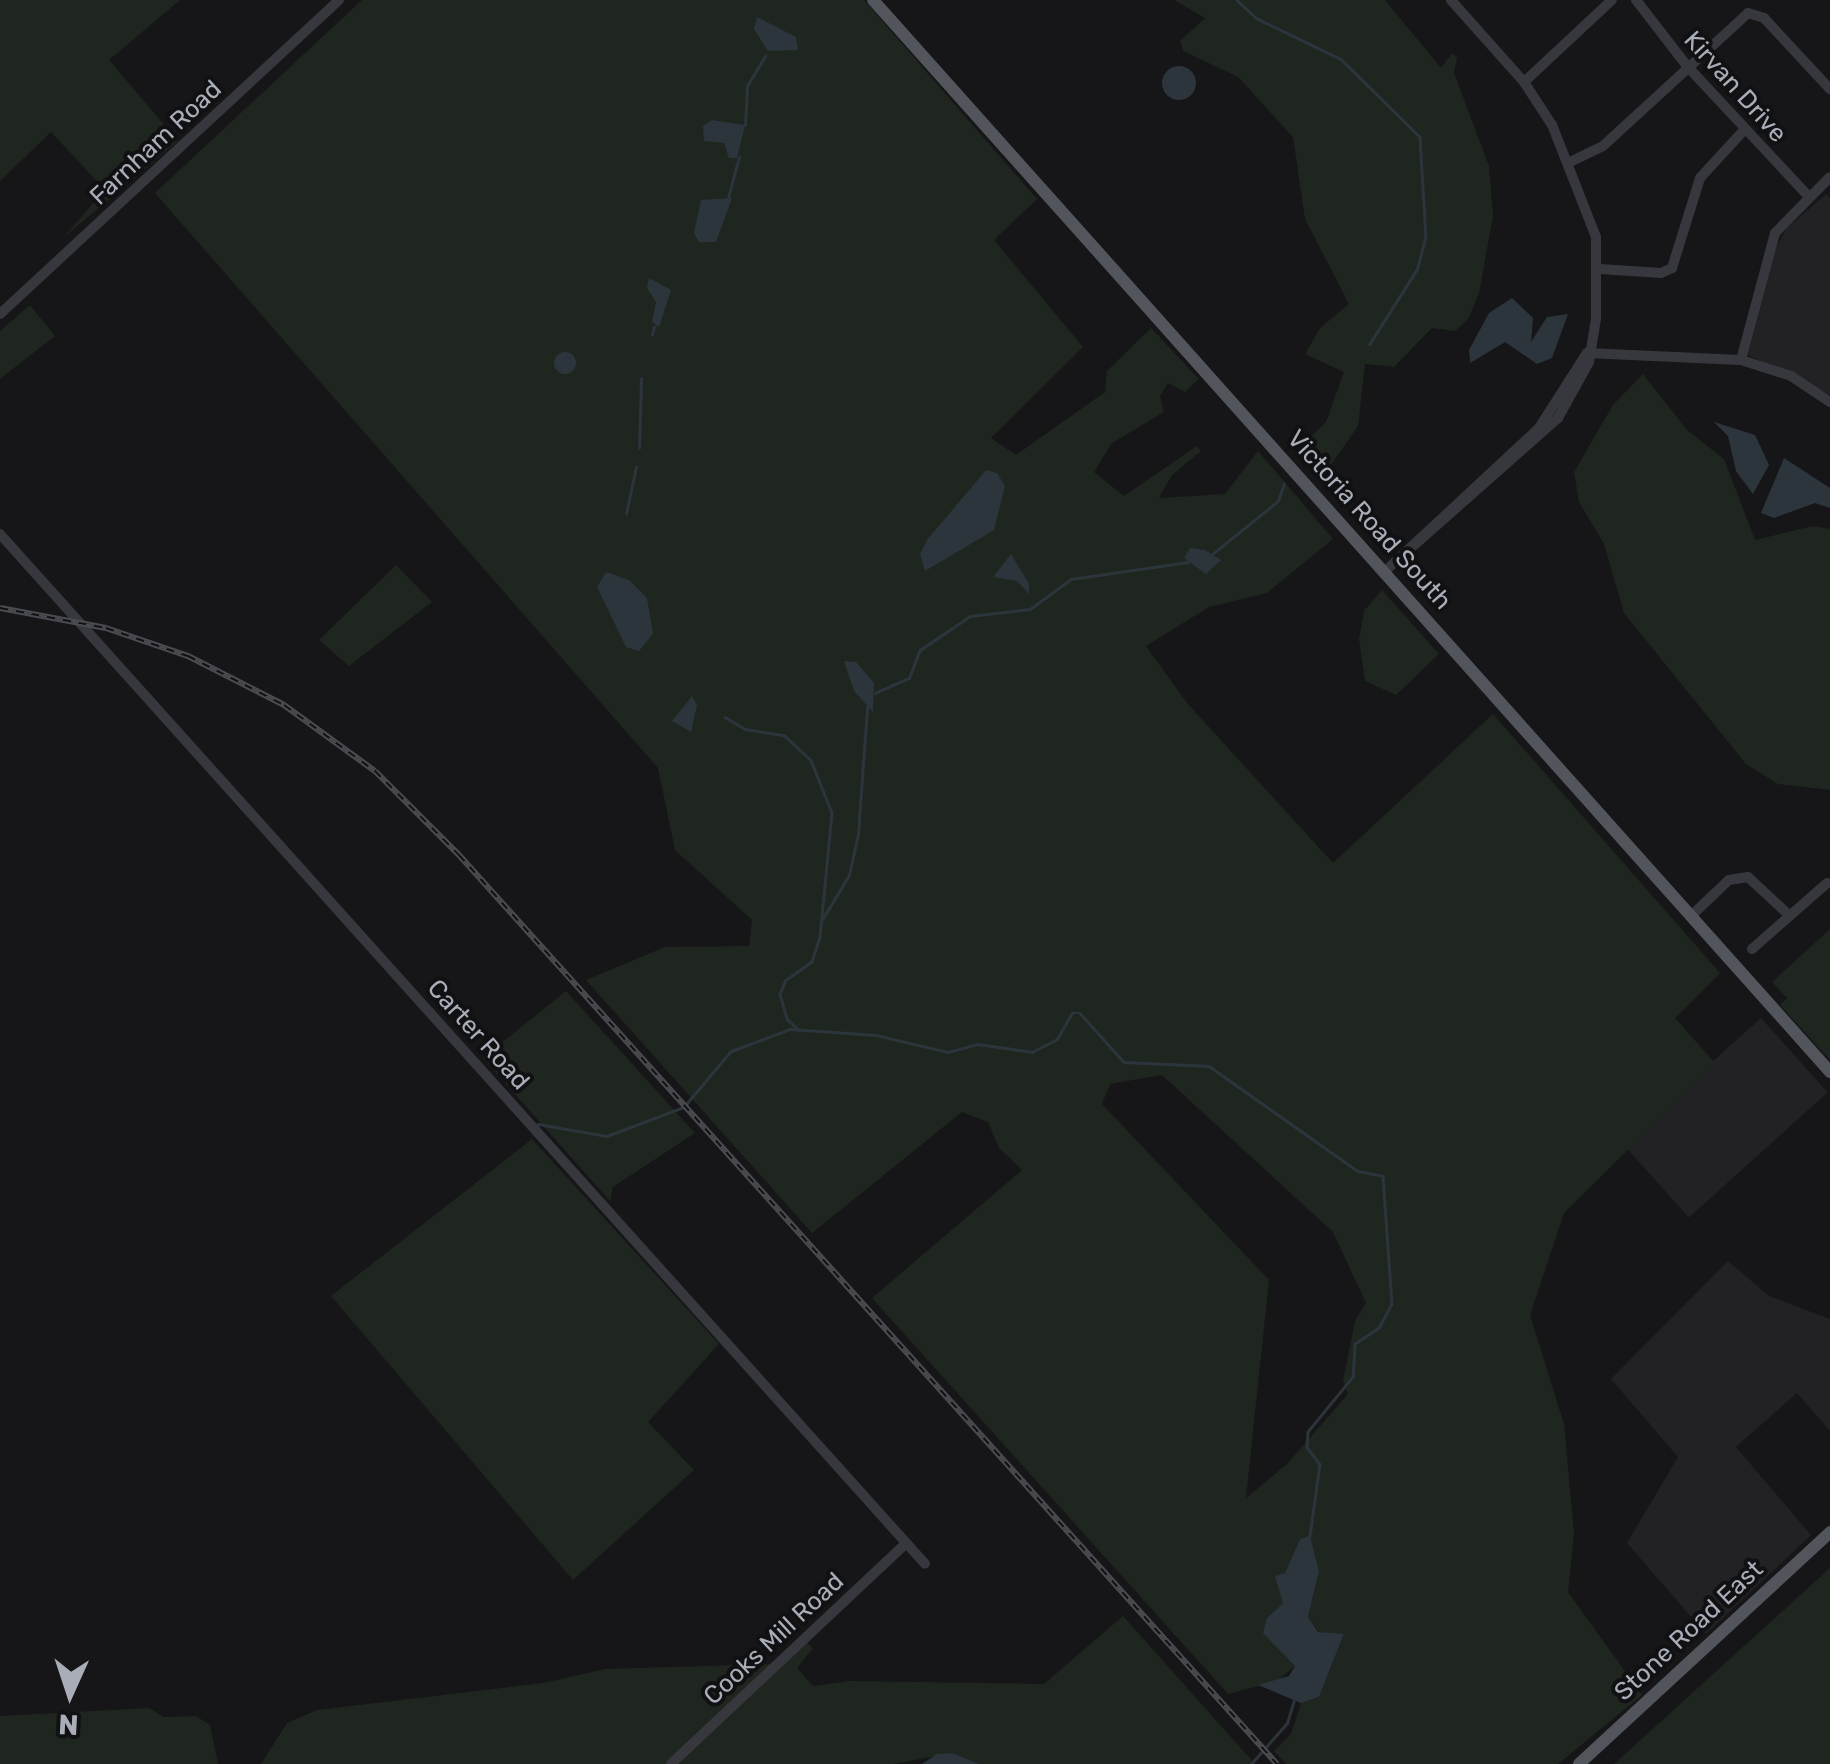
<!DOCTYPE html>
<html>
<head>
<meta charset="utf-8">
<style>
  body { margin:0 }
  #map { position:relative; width:1830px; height:1764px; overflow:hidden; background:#161618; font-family:Rubik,sans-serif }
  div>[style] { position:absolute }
  .built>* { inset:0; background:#222225; transform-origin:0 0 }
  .green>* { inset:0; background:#1e261f }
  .water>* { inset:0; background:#2c353c }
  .round { border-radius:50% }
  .stream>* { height:2.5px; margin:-1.25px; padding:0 1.25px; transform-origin:1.25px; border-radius:1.25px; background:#2c353c }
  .minor>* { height:10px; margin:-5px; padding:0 5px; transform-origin:5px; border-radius:5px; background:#37383d }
  .major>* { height:12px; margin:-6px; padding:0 6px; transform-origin:6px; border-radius:6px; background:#53555c }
  .rail>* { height:6px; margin-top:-3px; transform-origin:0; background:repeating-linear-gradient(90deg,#111113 0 8px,#4a4c52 0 16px); box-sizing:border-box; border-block:2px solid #4a4c52 }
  span { translate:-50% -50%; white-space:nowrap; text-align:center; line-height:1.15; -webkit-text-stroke:8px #111113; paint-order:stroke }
  .street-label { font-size:25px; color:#a8adb8 }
  .north { position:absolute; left:20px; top:1644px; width:100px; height:100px; -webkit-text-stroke:8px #111113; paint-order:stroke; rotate:183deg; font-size:28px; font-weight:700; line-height:40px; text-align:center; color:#a8adb8 }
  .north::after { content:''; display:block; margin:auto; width:35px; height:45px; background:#a8adb8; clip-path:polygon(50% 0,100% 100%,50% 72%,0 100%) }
</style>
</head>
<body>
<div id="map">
  <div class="built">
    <div style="clip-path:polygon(1826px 194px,1830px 198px,1830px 395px,1748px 355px,1776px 248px,1786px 229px)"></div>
    <div style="left:1761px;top:1018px;width:100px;height:187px;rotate:48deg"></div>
    <div style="clip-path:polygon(1728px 1261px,1769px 1296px,1830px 1319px,1830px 1431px,1797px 1393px,1736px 1447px,1811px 1535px,1706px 1634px,1627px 1543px,1678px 1457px,1611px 1379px)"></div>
  </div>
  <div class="green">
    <div style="clip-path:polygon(0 0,180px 0,109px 60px,178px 141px,63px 238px,105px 190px,51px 132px,0 181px)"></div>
    <div style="clip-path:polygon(evenodd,362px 0,864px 0,1037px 199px,994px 240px,1083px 347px,991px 438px,1016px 455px,1105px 392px,1107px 371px,1151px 328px,1199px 379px,1185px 392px,1168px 383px,1160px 396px,1164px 412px,1112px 443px,1094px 472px,1124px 496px,1197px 446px,1201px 451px,1171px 476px,1159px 498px,1225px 494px,1258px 451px,1333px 539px,1267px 593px,1209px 607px,1146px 646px,1187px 703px,1333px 863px,1493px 714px,1720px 973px,1675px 1018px,1715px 1063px,1564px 1213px,1530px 1315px,1564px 1424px,1574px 1534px,1568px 1592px,1642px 1695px,1558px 1764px,1286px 1764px,1274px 1751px,1291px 1734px,1301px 1703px,1319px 1697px,1344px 1635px,1319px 1632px,1308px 1617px,1319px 1571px,1310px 1537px,1300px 1539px,1285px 1574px,1283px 1603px,1267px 1618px,1295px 1666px,1277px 1681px,1228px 1694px,872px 1298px,1022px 1170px,999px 1148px,988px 1122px,962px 1112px,812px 1233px,586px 980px,665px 947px,749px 946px,752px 920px,675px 850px,658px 768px,155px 193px,362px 0,1162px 1075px,1333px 1232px,1366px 1303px,1355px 1321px,1343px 1381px,1348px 1394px,1287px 1464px,1246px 1498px,1269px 1280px,1102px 1104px,1110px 1084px,1162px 1075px)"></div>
    <div style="clip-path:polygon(1174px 0,1385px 0,1441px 68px,1452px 53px,1457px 57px,1454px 73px,1489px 166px,1493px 216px,1479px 293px,1469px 318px,1455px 331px,1432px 328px,1394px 367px,1365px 364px,1358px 426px,1328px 469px,1308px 463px,1307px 440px,1326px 422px,1344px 372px,1305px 354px,1320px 328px,1349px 304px,1305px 219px,1293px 137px,1238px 77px,1183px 51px,1180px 41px,1205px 18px)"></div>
    <div style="clip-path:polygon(30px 305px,55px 336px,0 379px,0 331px)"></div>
    <div style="clip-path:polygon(1643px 374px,1687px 430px,1724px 459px,1755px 540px,1813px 526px,1830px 529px,1830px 790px,1778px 784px,1746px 764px,1624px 613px,1604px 544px,1579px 502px,1574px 472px,1613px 405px)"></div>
    <div style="clip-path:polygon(396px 565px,432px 602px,349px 666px,319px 640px)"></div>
    <div style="clip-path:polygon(1382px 590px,1439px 654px,1396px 695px,1365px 681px,1359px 639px,1364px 611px)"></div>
    <div style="clip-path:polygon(1830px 929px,1830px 1060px,1780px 1005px,1787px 998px,1772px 982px)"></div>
    <div style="clip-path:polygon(566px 991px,695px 1133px,613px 1187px,610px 1201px,483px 1058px)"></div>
    <div style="clip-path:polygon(532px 1139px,719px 1344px,648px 1422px,694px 1470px,573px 1580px,331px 1296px)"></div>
    <div style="clip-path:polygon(1830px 1568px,1830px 1764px,1614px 1764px)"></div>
    <div style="clip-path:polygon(1123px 1616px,1255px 1764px,979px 1764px,953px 1753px,893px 1764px,261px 1764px,287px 1723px,317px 1710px,543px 1683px,605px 1669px,770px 1664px,804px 1640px,813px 1648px,797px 1668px,813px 1686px,850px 1681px,1044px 1684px)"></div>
    <div style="clip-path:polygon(149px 1708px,164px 1717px,196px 1716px,210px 1725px,218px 1764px,0 1764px,0 1716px)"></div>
  </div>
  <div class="water">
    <div style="clip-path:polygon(757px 17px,796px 37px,798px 50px,768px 51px,754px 29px)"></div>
    <div class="round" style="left:1162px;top:66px;width:34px;height:34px"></div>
    <div style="clip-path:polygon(712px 120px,745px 125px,737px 158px,729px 158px,724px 143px,704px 141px,703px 126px)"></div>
    <div style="clip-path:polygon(732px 198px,716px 242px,699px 242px,694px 233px,701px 200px)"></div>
    <div style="clip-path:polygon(649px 278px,671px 290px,659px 327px,652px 322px,656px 302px,647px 288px)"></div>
    <div style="clip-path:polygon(1512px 298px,1533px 318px,1531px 342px,1547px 317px,1568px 314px,1552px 358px,1537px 364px,1505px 342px,1470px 363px,1469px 350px,1489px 313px)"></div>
    <div class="round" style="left:554px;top:352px;width:22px;height:22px"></div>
    <div style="clip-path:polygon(1714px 422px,1755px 435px,1769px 465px,1753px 494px,1736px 471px,1728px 436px)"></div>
    <div style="clip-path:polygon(1784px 458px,1830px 488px,1830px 508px,1815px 503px,1774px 518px,1761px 513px)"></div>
    <div style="clip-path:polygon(986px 470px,997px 473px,1005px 486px,994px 530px,925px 571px,920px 554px,927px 540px)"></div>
    <div style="clip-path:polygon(1190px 548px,1205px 550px,1221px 560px,1206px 574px,1184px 558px)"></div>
    <div style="clip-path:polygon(1011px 554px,1029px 584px,1029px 594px,1017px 581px,993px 577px)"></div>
    <div style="clip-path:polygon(606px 572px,629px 580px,647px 598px,653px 634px,639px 651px,626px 647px,597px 587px)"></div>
    <div style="clip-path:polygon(844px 661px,856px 662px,874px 683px,873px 712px,854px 691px)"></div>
    <div style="clip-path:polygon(692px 696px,697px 705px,691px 732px,672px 721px)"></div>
    <div style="clip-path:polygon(1310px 1536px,1319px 1571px,1308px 1617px,1318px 1632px,1344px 1634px,1319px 1697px,1301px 1703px,1258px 1685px,1289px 1676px,1295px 1666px,1263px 1633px,1267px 1618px,1283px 1603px,1275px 1576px,1285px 1573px,1300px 1539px)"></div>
    <div style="clip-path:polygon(953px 1753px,979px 1764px,922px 1764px,937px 1754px)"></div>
  </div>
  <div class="stream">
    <div style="left:1237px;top:0;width:26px;rotate:43deg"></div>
    <div style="left:1256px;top:18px;width:94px;rotate:25.8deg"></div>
    <div style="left:1341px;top:59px;width:111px;rotate:44.6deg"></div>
    <div style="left:1420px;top:137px;width:100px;rotate:86.6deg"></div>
    <div style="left:1426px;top:237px;width:34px;rotate:105deg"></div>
    <div style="left:1417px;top:270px;width:88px;rotate:122.4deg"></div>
    <div style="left:745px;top:125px;width:39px;rotate:-87deg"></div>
    <div style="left:747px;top:86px;width:35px;rotate:-59deg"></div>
    <div style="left:728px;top:198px;width:42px;rotate:-75deg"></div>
    <div style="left:652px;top:335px;width:8px;rotate:-76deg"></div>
    <div style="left:639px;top:448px;width:69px;rotate:-88.3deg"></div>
    <div style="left:626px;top:514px;width:48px;rotate:-78deg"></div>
    <div style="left:1210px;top:556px;width:87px;rotate:-39deg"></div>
    <div style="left:1278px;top:501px;width:18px;rotate:-71deg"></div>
    <div style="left:875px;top:693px;width:37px;rotate:-24deg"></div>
    <div style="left:909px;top:678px;width:30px;rotate:-69deg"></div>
    <div style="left:920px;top:650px;width:60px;rotate:-34.2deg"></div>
    <div style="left:970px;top:616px;width:60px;rotate:-6.7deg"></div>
    <div style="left:1030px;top:609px;width:51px;rotate:-36.2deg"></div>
    <div style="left:1071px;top:579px;width:118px;rotate:-8.3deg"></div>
    <div style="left:725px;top:717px;width:23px;rotate:31deg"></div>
    <div style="left:745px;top:729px;width:39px;rotate:9deg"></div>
    <div style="left:784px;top:735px;width:37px;rotate:43deg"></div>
    <div style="left:811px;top:760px;width:57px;rotate:68.4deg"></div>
    <div style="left:832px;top:813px;width:125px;rotate:95.5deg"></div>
    <div style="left:820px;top:937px;width:26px;rotate:108deg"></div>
    <div style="left:812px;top:962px;width:32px;rotate:145deg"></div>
    <div style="left:786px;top:980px;width:15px;rotate:113deg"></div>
    <div style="left:780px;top:994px;width:26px;rotate:74deg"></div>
    <div style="left:787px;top:1019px;width:16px;rotate:43deg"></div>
    <div style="left:822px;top:920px;width:52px;rotate:-59deg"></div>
    <div style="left:849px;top:875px;width:42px;rotate:-77.6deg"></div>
    <div style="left:858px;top:834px;width:127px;rotate:-85.9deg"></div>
    <div style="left:687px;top:1103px;width:68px;rotate:-49.8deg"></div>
    <div style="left:731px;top:1051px;width:63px;rotate:-20.4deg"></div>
    <div style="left:790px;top:1029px;width:86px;rotate:4deg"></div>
    <div style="left:876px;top:1035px;width:74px;rotate:13.3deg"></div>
    <div style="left:948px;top:1052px;width:31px;rotate:-15deg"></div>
    <div style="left:978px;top:1044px;width:55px;rotate:8.4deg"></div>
    <div style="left:1032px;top:1052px;width:28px;rotate:-27deg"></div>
    <div style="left:1057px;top:1039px;width:30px;rotate:-60deg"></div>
    <div style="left:1072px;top:1013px;width:8px"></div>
    <div style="left:1080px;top:1013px;width:66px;rotate:48.1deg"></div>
    <div style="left:1124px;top:1062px;width:85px;rotate:2.7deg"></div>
    <div style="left:1209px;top:1066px;width:182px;rotate:35.2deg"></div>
    <div style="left:1358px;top:1171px;width:25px;rotate:11deg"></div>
    <div style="left:1383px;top:1176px;width:128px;rotate:86deg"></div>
    <div style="left:1392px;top:1304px;width:27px;rotate:118deg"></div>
    <div style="left:1379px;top:1328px;width:29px;rotate:146deg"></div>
    <div style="left:1355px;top:1344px;width:33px;rotate:93deg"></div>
    <div style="left:1353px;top:1377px;width:71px;rotate:129.3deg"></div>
    <div style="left:1308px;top:1432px;width:15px;rotate:94deg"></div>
    <div style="left:1307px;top:1447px;width:21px;rotate:53deg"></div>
    <div style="left:1320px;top:1464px;width:73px;rotate:97.9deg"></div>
    <div style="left:538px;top:1124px;width:70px;rotate:9.9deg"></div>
    <div style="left:607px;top:1136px;width:79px;rotate:-20.7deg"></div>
    <div style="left:1251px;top:1764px;width:55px;rotate:-48.7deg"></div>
    <div style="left:1287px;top:1723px;width:24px;rotate:-73deg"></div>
  </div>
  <div class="minor">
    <div style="left:1636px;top:0;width:83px;rotate:52.3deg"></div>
    <div style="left:1687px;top:66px;width:179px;rotate:47deg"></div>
    <div style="left:1524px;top:82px;width:120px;rotate:-43deg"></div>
    <div style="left:1568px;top:163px;width:39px;rotate:-26deg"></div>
    <div style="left:1603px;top:146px;width:197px;rotate:-42.5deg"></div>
    <div style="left:1748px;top:13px;width:17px;rotate:17deg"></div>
    <div style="left:1764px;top:18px;width:97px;rotate:47.1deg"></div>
    <div style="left:1600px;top:269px;width:61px;rotate:3.8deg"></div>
    <div style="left:1661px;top:273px;width:12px;rotate:-24deg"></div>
    <div style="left:1672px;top:268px;width:94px;rotate:-72.7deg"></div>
    <div style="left:1700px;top:178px;width:65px;rotate:-47.5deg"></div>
    <div style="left:0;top:314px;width:462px;rotate:-42.8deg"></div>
    <div style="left:1587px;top:353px;width:154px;rotate:2.6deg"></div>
    <div style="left:1741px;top:360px;width:52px;rotate:17.7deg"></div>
    <div style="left:1791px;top:376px;width:47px;rotate:33.7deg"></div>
    <div style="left:1741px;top:360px;width:131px;rotate:-75deg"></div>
    <div style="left:1775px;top:233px;width:78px;rotate:-45.5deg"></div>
    <div style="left:0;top:534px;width:1384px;rotate:48.07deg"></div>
    <div style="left:1396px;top:561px;width:195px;rotate:-42.9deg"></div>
    <div style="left:1539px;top:428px;width:89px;rotate:-57.4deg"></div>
    <div style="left:1385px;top:571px;width:231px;rotate:-41.5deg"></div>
    <div style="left:1558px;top:418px;width:64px;rotate:-61deg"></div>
    <div style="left:1589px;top:362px;width:44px;rotate:-80.8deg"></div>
    <div style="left:1596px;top:319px;width:82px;rotate:-90deg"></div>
    <div style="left:1596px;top:237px;width:120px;rotate:-111.4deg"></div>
    <div style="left:1552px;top:125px;width:51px;rotate:-123.1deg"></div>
    <div style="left:1524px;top:82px;width:110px;rotate:-131.7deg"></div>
    <div style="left:1691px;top:916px;width:52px;rotate:-43.5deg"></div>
    <div style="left:1729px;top:880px;width:19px;rotate:-9deg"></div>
    <div style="left:1748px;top:877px;width:57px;rotate:42.9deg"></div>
    <div style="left:1752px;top:949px;width:100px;rotate:-41.3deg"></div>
    <div style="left:671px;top:1764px;width:321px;rotate:-43.2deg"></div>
  </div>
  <div class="major">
    <div style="left:873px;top:0;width:1437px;rotate:48.24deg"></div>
    <div style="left:1579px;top:1764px;width:342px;rotate:-42.7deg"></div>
  </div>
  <div class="rail">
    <div style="left:0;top:608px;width:108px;rotate:10.7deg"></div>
    <div style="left:106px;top:628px;width:87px;rotate:18.9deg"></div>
    <div style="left:188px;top:656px;width:108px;rotate:27deg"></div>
    <div style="left:284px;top:705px;width:112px;rotate:36deg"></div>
    <div style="left:375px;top:771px;width:119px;rotate:45deg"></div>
    <div style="left:459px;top:855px;width:1223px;rotate:48.02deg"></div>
  </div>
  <div class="street-label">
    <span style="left:1735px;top:87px;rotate:48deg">Kirvan Drive</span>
    <span style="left:156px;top:143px;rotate:-43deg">Farnham Road</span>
    <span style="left:1369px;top:520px;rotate:48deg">Victoria Road South</span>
    <span style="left:478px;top:1035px;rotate:48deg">Carter Road</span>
    <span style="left:1689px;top:1631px;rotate:-43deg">Stone Road East</span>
    <span style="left:774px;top:1639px;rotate:-43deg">Cooks Mill Road</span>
  </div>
  <div class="north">N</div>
</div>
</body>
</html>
